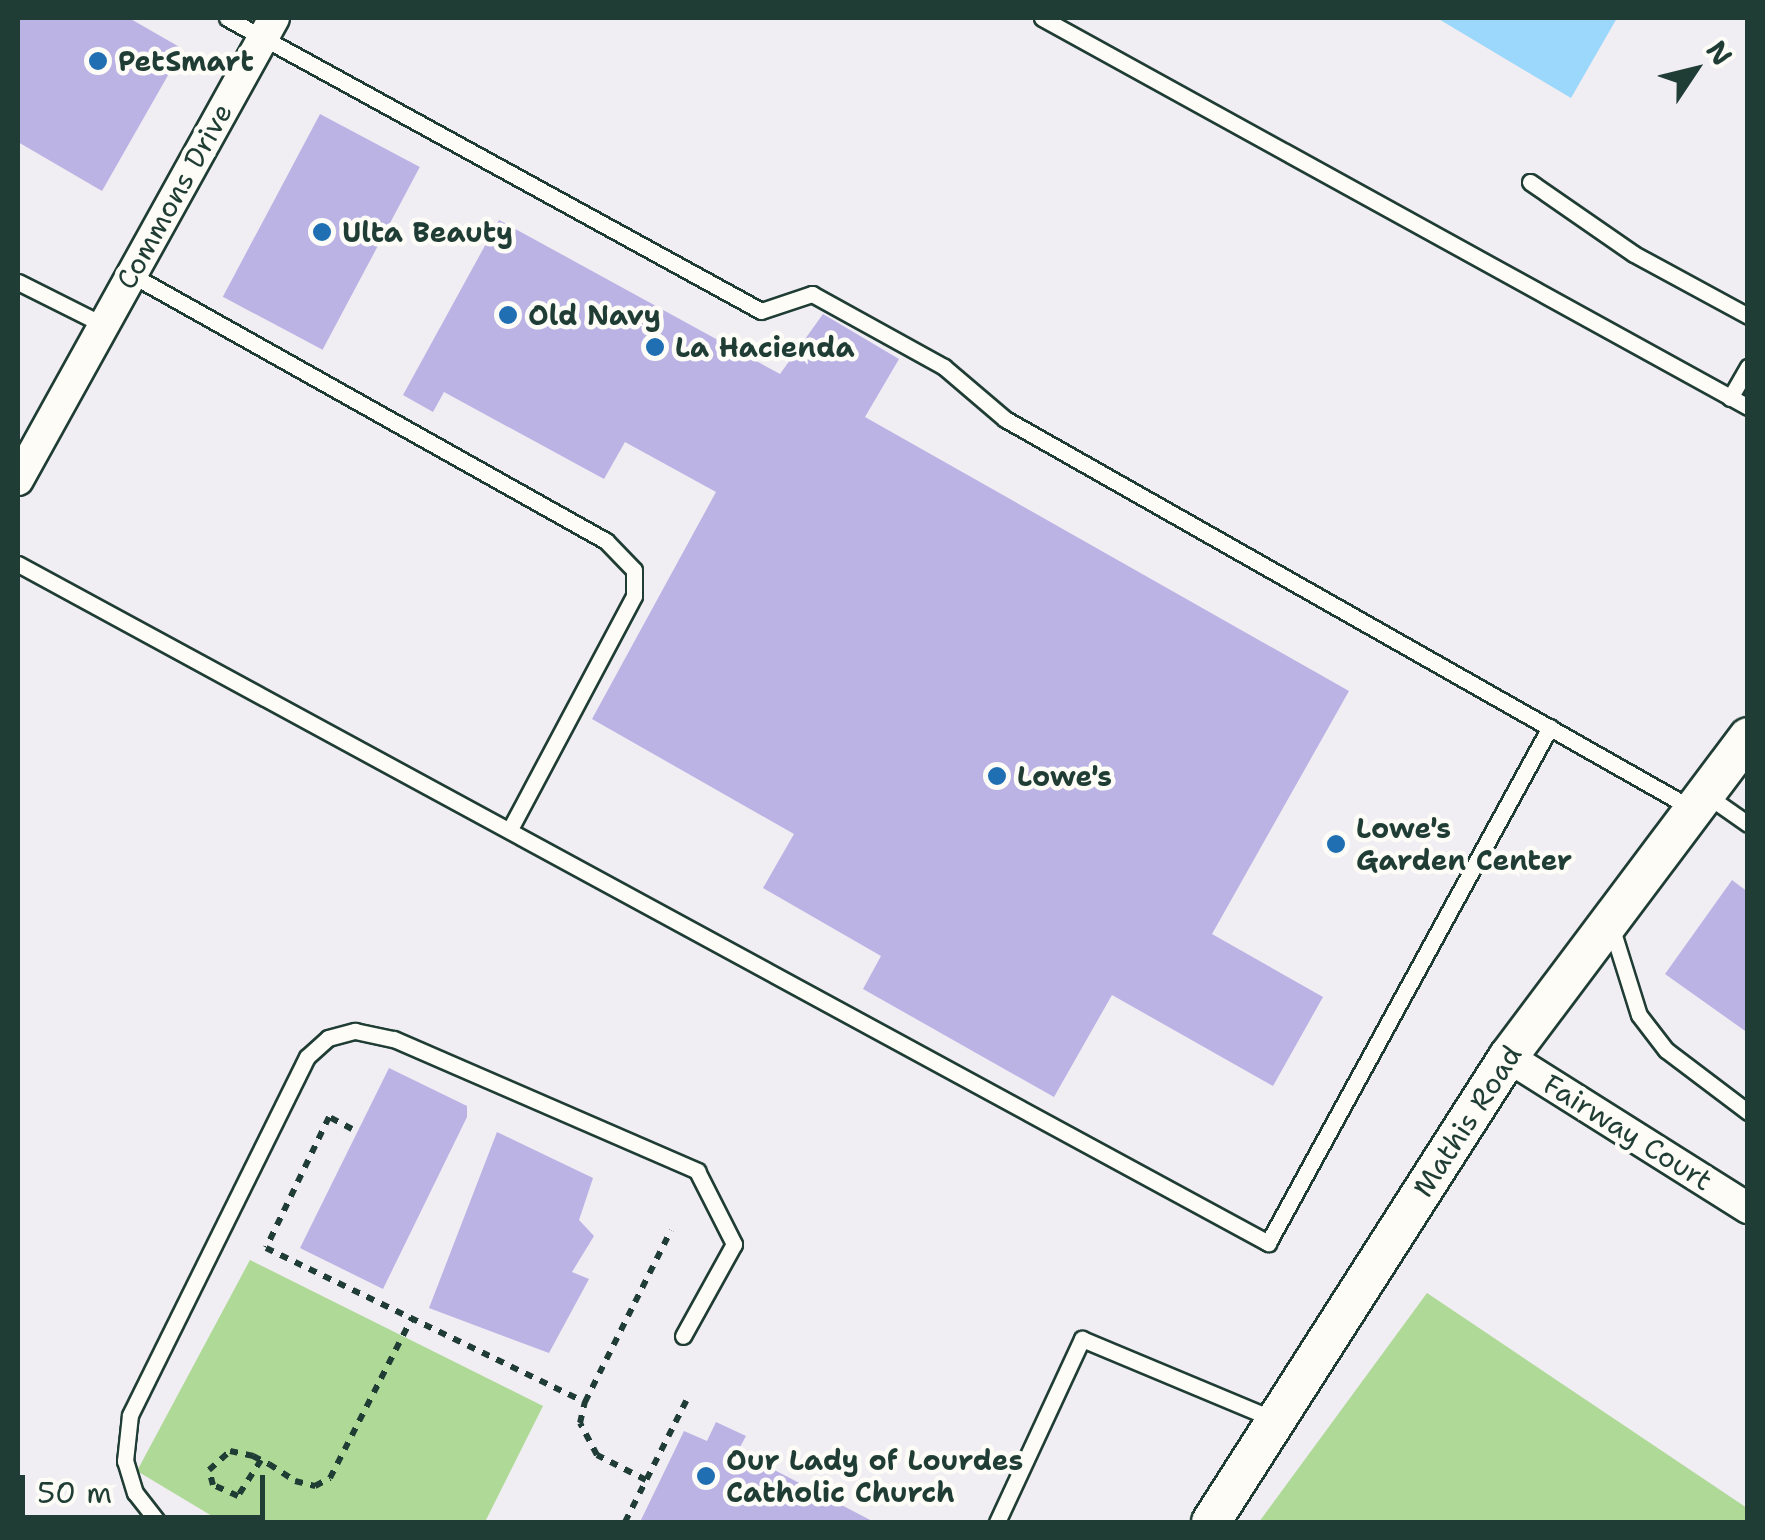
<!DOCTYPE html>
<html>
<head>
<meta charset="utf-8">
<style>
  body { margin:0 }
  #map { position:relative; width:1765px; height:1540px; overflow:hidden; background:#f0edf3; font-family:"Shantell Sans",sans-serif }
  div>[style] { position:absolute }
  .green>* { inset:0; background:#afd996 }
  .water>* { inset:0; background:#9bd8fc }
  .building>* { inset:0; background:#bcb3e5; transform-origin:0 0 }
  .path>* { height:6px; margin-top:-3px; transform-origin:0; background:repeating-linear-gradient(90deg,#1f3d34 0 8px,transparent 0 16px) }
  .roads { filter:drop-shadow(2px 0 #1f3d34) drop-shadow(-2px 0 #1f3d34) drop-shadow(0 2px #1f3d34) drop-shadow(0 -2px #1f3d34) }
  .service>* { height:15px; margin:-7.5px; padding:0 7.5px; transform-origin:7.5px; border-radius:7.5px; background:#fdfcf7 }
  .minor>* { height:30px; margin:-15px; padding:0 15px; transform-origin:15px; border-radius:15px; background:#fdfcf7 }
  .tertiary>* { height:38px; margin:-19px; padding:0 19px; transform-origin:19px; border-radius:19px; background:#fdfcf7 }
  .dots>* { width:28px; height:28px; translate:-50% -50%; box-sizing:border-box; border:5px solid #fdfcf7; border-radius:50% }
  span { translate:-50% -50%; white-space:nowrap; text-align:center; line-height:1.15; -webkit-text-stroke:9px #fdfcf7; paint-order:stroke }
  .poi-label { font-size:28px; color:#1f3d34; font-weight:700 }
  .left { translate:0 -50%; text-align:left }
  .street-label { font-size:28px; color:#1f3d34 }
  .frame { position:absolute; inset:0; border:20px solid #1f3d34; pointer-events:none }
  .north { position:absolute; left:1645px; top:20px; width:100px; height:100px; -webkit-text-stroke:8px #fdfcf7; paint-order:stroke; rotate:55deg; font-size:28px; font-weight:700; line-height:40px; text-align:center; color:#1f3d34 }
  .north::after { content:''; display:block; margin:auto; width:35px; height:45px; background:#1f3d34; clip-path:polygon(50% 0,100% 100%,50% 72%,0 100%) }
  .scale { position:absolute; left:20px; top:1475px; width:245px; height:45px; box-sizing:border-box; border:5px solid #1f3d34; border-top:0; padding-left:12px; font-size:30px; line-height:35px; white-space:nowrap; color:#1f3d34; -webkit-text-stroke:8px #fdfcf7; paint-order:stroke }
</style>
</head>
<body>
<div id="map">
  <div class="green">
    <div style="clip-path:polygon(250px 1260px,543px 1406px,485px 1522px,222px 1522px,137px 1471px)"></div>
    <div style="clip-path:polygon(1427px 1293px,1747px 1508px,1747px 1522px,1259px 1522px)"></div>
  </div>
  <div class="water">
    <div style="clip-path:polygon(1437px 18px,1617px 18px,1571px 98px)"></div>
  </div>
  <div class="building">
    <div style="clip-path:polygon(18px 18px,129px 18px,183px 49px,102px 191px,18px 142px)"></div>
    <div style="left:320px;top:114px;width:113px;height:207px;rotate:28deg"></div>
    <div style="clip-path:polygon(499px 220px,780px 374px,823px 314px,899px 359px,865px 417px,1349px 691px,1212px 934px,1323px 997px,1273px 1086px,1112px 995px,1054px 1097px,863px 989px,881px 956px,763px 888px,794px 834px,592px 719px,716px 492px,625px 442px,604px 479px,444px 392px,433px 412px,403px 395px)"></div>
    <div style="clip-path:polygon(1732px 880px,1748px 892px,1748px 1033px,1665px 974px)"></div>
    <div style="clip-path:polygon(389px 1068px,467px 1106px,467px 1117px,383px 1289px,300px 1248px)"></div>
    <div style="clip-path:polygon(497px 1132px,593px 1178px,579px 1220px,594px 1236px,572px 1272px,589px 1279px,549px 1353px,429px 1308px)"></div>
    <div style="clip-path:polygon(716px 1422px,746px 1436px,738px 1451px,874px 1522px,640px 1522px,684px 1431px,707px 1441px)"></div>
  </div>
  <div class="path">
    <div style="left:352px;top:1129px;width:26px;rotate:-152deg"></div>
    <div style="left:329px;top:1117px;width:145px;rotate:115.7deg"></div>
    <div style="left:266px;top:1248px;width:354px;rotate:25.8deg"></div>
    <div style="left:261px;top:1460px;width:43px;rotate:122.6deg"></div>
    <div style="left:238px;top:1496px;width:27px;rotate:-156deg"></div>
    <div style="left:213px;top:1485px;width:16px;rotate:-105deg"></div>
    <div style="left:209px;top:1470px;width:28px;rotate:-42deg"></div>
    <div style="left:230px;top:1451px;width:24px;rotate:12deg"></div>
    <div style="left:253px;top:1456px;width:18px;rotate:27deg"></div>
    <div style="left:269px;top:1464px;width:31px;rotate:33deg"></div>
    <div style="left:295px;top:1481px;width:21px;rotate:14deg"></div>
    <div style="left:315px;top:1486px;width:17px;rotate:-28deg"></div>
    <div style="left:330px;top:1478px;width:180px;rotate:-62.9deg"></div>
    <div style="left:646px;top:1480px;width:55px;rotate:-153deg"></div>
    <div style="left:597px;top:1455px;width:36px;rotate:-118deg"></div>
    <div style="left:580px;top:1423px;width:22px;rotate:-77deg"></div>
    <div style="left:585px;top:1402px;width:192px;rotate:-63.4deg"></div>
    <div style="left:625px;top:1522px;width:136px;rotate:-63.2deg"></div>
  </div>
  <div class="roads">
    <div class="service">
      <div style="left:227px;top:18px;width:609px;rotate:28.75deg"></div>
      <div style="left:761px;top:311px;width:54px;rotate:-18.4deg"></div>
      <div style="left:812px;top:294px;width:151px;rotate:28.9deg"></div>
      <div style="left:944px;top:367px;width:80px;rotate:40.4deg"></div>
      <div style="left:1005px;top:419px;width:791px;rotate:29.55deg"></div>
      <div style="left:1042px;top:18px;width:806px;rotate:28.85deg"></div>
      <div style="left:1530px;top:182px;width:126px;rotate:34.7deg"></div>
      <div style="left:1634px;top:254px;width:130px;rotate:28.5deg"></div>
      <div style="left:130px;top:274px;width:546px;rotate:29.29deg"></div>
      <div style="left:606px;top:541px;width:40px;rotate:46deg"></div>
      <div style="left:634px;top:570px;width:26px;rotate:90deg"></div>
      <div style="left:634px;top:596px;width:264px;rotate:118deg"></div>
      <div style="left:18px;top:282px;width:94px;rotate:26.6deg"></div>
      <div style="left:1730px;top:398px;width:36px;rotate:-60deg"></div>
      <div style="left:18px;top:564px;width:1423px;rotate:28.51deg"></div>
      <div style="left:1268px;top:1243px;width:588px;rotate:-61.34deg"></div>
      <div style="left:1705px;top:794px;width:52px;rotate:34.9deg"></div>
      <div style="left:1612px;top:929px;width:90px;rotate:72.6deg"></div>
      <div style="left:1639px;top:1015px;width:44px;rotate:52.4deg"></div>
      <div style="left:1666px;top:1050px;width:103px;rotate:37.1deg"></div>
      <div style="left:158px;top:1522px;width:37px;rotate:-128deg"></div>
      <div style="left:135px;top:1493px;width:34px;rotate:-107deg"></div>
      <div style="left:125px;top:1461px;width:46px;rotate:-83.8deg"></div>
      <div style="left:130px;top:1415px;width:399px;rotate:-63.7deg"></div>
      <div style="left:307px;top:1057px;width:28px;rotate:-42deg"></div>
      <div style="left:328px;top:1038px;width:28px;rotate:-15deg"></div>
      <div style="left:355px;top:1031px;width:40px;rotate:12deg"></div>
      <div style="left:394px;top:1039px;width:331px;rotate:23.5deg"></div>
      <div style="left:697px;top:1171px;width:82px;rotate:63.1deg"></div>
      <div style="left:734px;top:1244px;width:105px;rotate:119deg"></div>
      <div style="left:997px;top:1522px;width:202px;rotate:-65.1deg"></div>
      <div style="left:1082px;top:1339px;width:210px;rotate:22.7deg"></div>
    </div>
    <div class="minor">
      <div style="left:18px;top:480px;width:528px;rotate:-61.01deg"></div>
      <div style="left:1508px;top:1057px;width:284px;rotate:32.2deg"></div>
    </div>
    <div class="tertiary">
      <div style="left:1211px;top:1522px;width:552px;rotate:-57.43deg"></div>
      <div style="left:1508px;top:1057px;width:400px;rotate:-53.1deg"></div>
    </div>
  </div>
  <div class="dots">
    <div style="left:98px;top:61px;background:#1f6fb2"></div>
    <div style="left:322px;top:232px;background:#1f6fb2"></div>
    <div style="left:508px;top:315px;background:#1f6fb2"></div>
    <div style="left:655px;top:347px;background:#1f6fb2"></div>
    <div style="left:997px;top:776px;background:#1f6fb2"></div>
    <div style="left:1336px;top:844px;background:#1f6fb2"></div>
    <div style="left:706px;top:1476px;background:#1f6fb2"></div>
  </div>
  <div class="poi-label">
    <span class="left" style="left:118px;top:61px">PetSmart</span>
    <span class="left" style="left:342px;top:232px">Ulta Beauty</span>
    <span class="left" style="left:528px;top:315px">Old Navy</span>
    <span class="left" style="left:675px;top:347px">La Hacienda</span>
    <span class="left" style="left:1017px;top:776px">Lowe's</span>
    <span class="left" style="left:1356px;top:844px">Lowe's<br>Garden Center</span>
    <span class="left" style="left:726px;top:1476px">Our Lady of Lourdes<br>Catholic Church</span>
  </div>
  <div class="street-label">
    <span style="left:174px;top:196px;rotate:-61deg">Commons Drive</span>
    <span style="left:1467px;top:1121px;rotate:-57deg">Mathis Road</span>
    <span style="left:1628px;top:1132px;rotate:32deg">Fairway Court</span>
  </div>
  <div class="frame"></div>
  <div class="north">N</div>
  <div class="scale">50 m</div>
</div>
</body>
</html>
